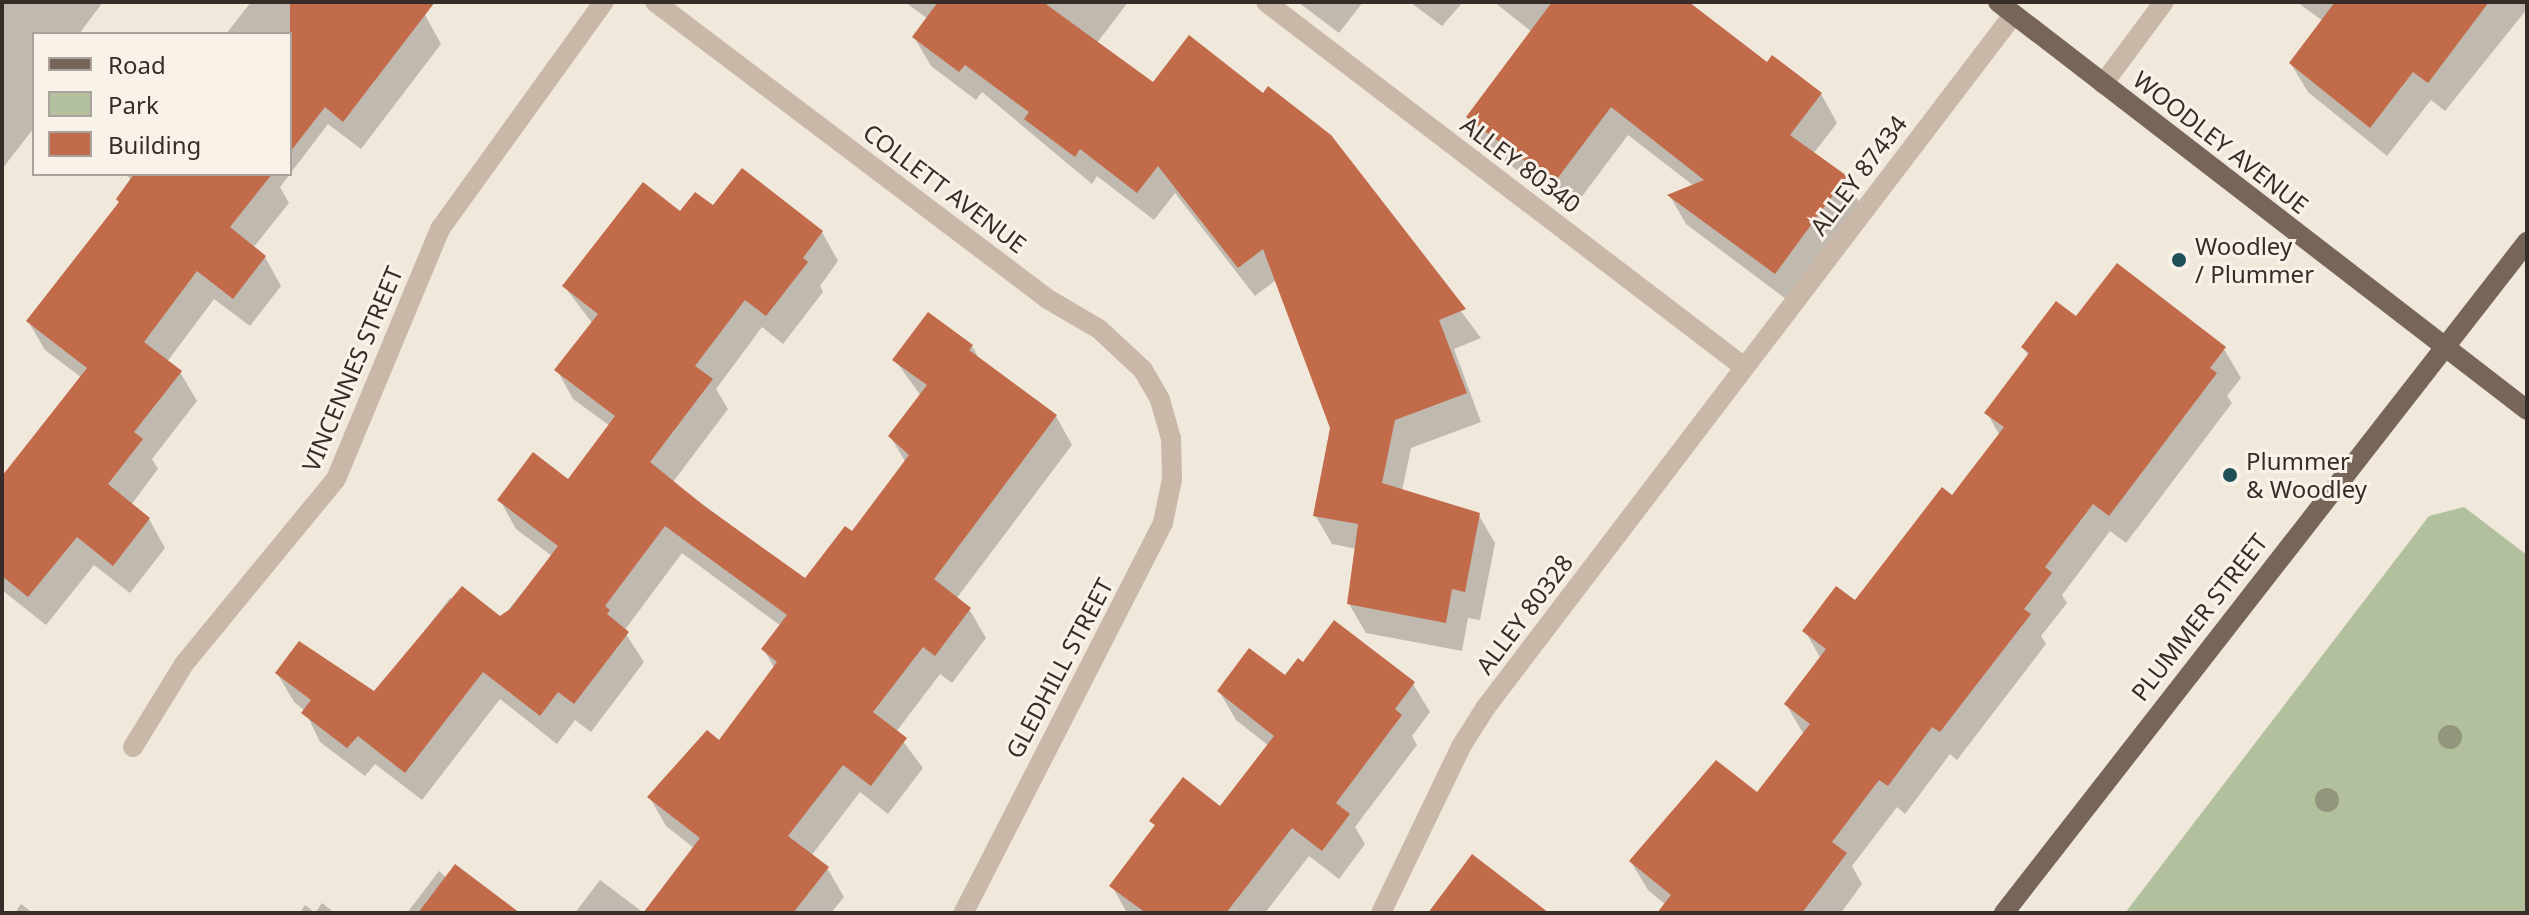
<!DOCTYPE html>
<html>
<head>
<meta charset="utf-8">
<style>
  body { margin:0 }
  #map { position:relative; width:2529px; height:915px; overflow:hidden; background:#f1e8dc; font-family:"Noto Sans",sans-serif }
  div>[style] { position:absolute }
  .green>* { inset:0; background:#b3c09d }
  .shadow>* { inset:0; background:#0003 }
  .building>* { inset:0; background:#c16b4a }
  .minor>* { height:20px; margin:-10px; padding:0 10px; transform-origin:10px; border-radius:10px; background:#c9b8a8 }
  .major>* { height:20px; margin:-10px; padding:0 10px; transform-origin:10px; border-radius:10px; background:#77655a }
  .trees>* { width:24px; height:24px; margin:-12px; border-radius:50%; background:#92967c }
  .dots>* { width:22px; height:22px; translate:-50% -50%; box-sizing:border-box; border:4px solid #f9f2e8; border-radius:50% }
  span { translate:-50% -50%; white-space:nowrap; text-align:center; line-height:1.15; -webkit-text-stroke:6px #f9f2e8; paint-order:stroke }
  .street-label { font-size:24px; color:#362d28 }
  .poi-label { font-size:24px; color:#362d28 }
  .left { translate:0 -50%; text-align:left }
  .frame { position:absolute; inset:0; border:4px solid #362d28; pointer-events:none }
  .legend { position:absolute; left:32px; top:32px; width:260px; height:144px; box-sizing:border-box; background:#f9f2e8; border:2px solid #aba39b; margin:0; padding:10px 14px; list-style:none; font-size:24px; color:#362d28 }
  .legend li { display:flex; align-items:center; gap:16px; height:40px }
  .legend b { width:40px; border:2px solid #aba39b }
</style>
</head>
<body>
<div id="map">
  <div class="green">
    <div style="clip-path:polygon(2464px 507px,2527px 555px,2527px 913px,2125px 913px,2429px 516px)"></div>
  </div>
  <div class="shadow">
    <div style="clip-path:polygon(2px 2px,103px 2px,79px 34px,34px 34px,34px 128px,2px 169px)"></div>
    <div style="clip-path:polygon(251px 2px,418px 2px,441px 44px,361px 149px,328px 124px,290px 174px,290px 34px,226px 34px)"></div>
    <div style="clip-path:polygon(905px 2px,1128px 2px,1097px 43px,1153px 85px,1264px 96px,1330px 137px,1481px 338px,1454px 349px,1481px 422px,1411px 448px,1402px 491px,1478px 514px,1495px 543px,1480px 620px,1468px 618px,1462px 651px,1366px 633px,1349px 604px,1357px 549px,1332px 544px,1315px 515px,1332px 428px,1276px 280px,1255px 296px,1175px 193px,1154px 220px,1097px 176px,1092px 184px,982px 92px,976px 100px,931px 66px,914px 37px,928px 19px)"></div>
    <div style="clip-path:polygon(1298px 2px,1363px 2px,1339px 33px)"></div>
    <div style="clip-path:polygon(1410px 2px,1463px 2px,1442px 26px)"></div>
    <div style="clip-path:polygon(1494px 2px,1687px 2px,1767px 65px,1821px 94px,1837px 123px,1813px 154px,1845px 178px,1862px 207px,1790px 302px,1686px 224px,1670px 196px,1694px 186px,1628px 135px,1571px 211px,1485px 146px,1468px 117px,1532px 32px)"></div>
    <div style="clip-path:polygon(2297px 2px,2527px 2px,2527px 9px,2445px 111px,2431px 100px,2387px 156px,2308px 92px,2291px 64px,2323px 21px)"></div>
    <div style="clip-path:polygon(126px 174px,290px 174px,280px 187px,289px 203px,253px 248px,265px 257px,281px 286px,250px 326px,214px 299px,167px 362px,180px 372px,197px 401px,152px 459px,158px 469px,131px 505px,149px 519px,165px 548px,130px 593px,94px 565px,46px 625px,2px 590px,2px 479px,82px 378px,45px 350px,28px 321px,121px 204px,132px 181px)"></div>
    <div style="clip-path:polygon(713px 208px,822px 232px,838px 261px,820px 286px,823px 292px,783px 344px,762px 327px,716px 389px,728px 409px,673px 482px,805px 581px,852px 534px,906px 463px,890px 436px,921px 396px,895px 360px,972px 346px,980px 360px,1056px 416px,1072px 445px,956px 599px,969px 609px,986px 638px,952px 683px,940px 674px,896px 732px,923px 768px,888px 814px,860px 792px,811px 856px,827px 868px,844px 897px,831px 913px,645px 913px,694px 848px,666px 826px,650px 798px,720px 742px,775px 669px,764px 650px,781px 626px,682px 553px,624px 631px,644px 662px,591px 732px,575px 720px,557px 744px,500px 699px,422px 800px,375px 764px,365px 776px,320px 742px,305px 711px,294px 702px,277px 673px,375px 694px,450px 598px,501px 619px,552px 556px,516px 529px,500px 500px,568px 481px,610px 426px,573px 399px,557px 370px,593px 324px,564px 286px,681px 214px)"></div>
    <div style="clip-path:polygon(2076px 318px,2224px 349px,2241px 378px,2227px 396px,2232px 403px,2126px 543px,2110px 531px,2062px 595px,2067px 603px,2041px 636px,2046px 644px,1957px 760px,1950px 754px,1905px 814px,1897px 807px,1852px 866px,1862px 884px,1841px 913px,1659px 913px,1666px 905px,1648px 890px,1631px 862px,1758px 794px,1804px 735px,1786px 704px,1821px 659px,1805px 631px,1855px 603px,1953px 498px,2000px 436px,1987px 413px,2029px 357px,2023px 347px)"></div>
    <div style="clip-path:polygon(1286px 678px,1413px 684px,1430px 712px,1412px 736px,1417px 745px,1355px 827px,1365px 844px,1339px 879px,1309px 856px,1265px 913px,1127px 913px,1112px 886px,1156px 828px,1152px 821px,1221px 809px,1269px 746px,1236px 720px,1219px 691px)"></div>
    <div style="clip-path:polygon(439px 871px,447px 878px,517px 913px,407px 913px)"></div>
    <div style="clip-path:polygon(600px 880px,644px 913px,575px 913px)"></div>
    <div style="clip-path:polygon(322px 903px,335px 913px,300px 913px,305px 905px,315px 913px)"></div>
    <div style="clip-path:polygon(21px 904px,33px 913px,15px 913px)"></div>
  </div>
  <div class="building">
    <div style="clip-path:polygon(290px 2px,435px 2px,343px 122px,325px 107px,290px 152px)"></div>
    <div style="clip-path:polygon(938px 2px,1043px 2px,1153px 82px,1189px 35px,1263px 93px,1268px 86px,1331px 135px,1466px 309px,1439px 320px,1467px 393px,1395px 420px,1382px 483px,1480px 513px,1465px 592px,1452px 589px,1446px 623px,1347px 604px,1358px 524px,1313px 516px,1330px 428px,1263px 249px,1238px 268px,1158px 166px,1137px 193px,1080px 149px,1075px 157px,1024px 119px,1029px 112px,965px 65px,959px 72px,912px 37px)"></div>
    <div style="clip-path:polygon(1552px 2px,1689px 2px,1767px 62px,1772px 55px,1822px 93px,1790px 135px,1847px 176px,1775px 274px,1667px 195px,1704px 180px,1611px 107px,1554px 183px,1466px 117px)"></div>
    <div style="clip-path:polygon(2335px 2px,2489px 2px,2428px 83px,2413px 72px,2370px 128px,2289px 63px)"></div>
    <div style="clip-path:polygon(742px 168px,823px 231px,803px 258px,808px 262px,766px 316px,745px 300px,695px 366px,713px 379px,650px 462px,703px 505px,805px 578px,845px 526px,852px 531px,909px 455px,888px 436px,927px 385px,892px 360px,928px 312px,973px 345px,969px 350px,1057px 415px,934px 579px,971px 608px,935px 656px,923px 647px,873px 712px,907px 738px,871px 786px,843px 765px,788px 836px,829px 867px,793px 913px,643px 913px,700px 838px,647px 797px,707px 730px,719px 740px,777px 662px,761px 649px,787px 615px,665px 526px,605px 606px,610px 610px,607px 614px,629px 632px,574px 704px,558px 692px,540px 716px,483px 672px,405px 773px,358px 736px,347px 748px,301px 713px,311px 700px,275px 673px,299px 641px,374px 691px,462px 586px,500px 616px,510px 609px,558px 546px,497px 500px,533px 452px,568px 479px,615px 416px,554px 370px,598px 314px,562px 286px,643px 182px,680px 211px,695px 192px,713px 205px)"></div>
    <div style="clip-path:polygon(134px 174px,272px 174px,230px 227px,266px 256px,233px 299px,197px 271px,144px 342px,182px 371px,134px 432px,143px 439px,108px 484px,150px 518px,113px 566px,77px 537px,28px 597px,2px 576px,2px 476px,87px 368px,26px 321px,119px 202px,116px 199px)"></div>
    <div style="clip-path:polygon(2117px 263px,2226px 347px,2210px 368px,2217px 373px,2109px 516px,2093px 504px,2045px 567px,2052px 573px,2024px 609px,2031px 614px,1940px 732px,1932px 727px,1888px 786px,1879px 780px,1832px 842px,1847px 853px,1802px 913px,1657px 913px,1671px 895px,1629px 861px,1716px 760px,1757px 792px,1810px 724px,1784px 704px,1826px 649px,1802px 631px,1836px 586px,1855px 600px,1942px 487px,1952px 495px,2004px 427px,1984px 413px,2029px 353px,2021px 347px,2056px 301px,2076px 316px)"></div>
    <div style="clip-path:polygon(1334px 620px,1415px 682px,1395px 709px,1402px 715px,1336px 803px,1350px 814px,1322px 851px,1292px 828px,1226px 913px,1146px 913px,1109px 886px,1155px 825px,1149px 821px,1183px 777px,1220px 806px,1274px 736px,1217px 691px,1249px 648px,1285px 675px,1298px 658px,1303px 662px)"></div>
    <div style="clip-path:polygon(1472px 854px,1549px 913px,1428px 913px)"></div>
    <div style="clip-path:polygon(455px 864px,520px 913px,418px 913px)"></div>
  </div>
  <div class="minor">
    <div style="left:655px;top:2px;width:490px;rotate:37.1deg"></div>
    <div style="left:1046px;top:298px;width:61px;rotate:30.3deg"></div>
    <div style="left:1099px;top:329px;width:60px;rotate:43deg"></div>
    <div style="left:1143px;top:370px;width:34px;rotate:60deg"></div>
    <div style="left:1160px;top:400px;width:40px;rotate:74deg"></div>
    <div style="left:1171px;top:438px;width:41px;rotate:88.6deg"></div>
    <div style="left:1172px;top:479px;width:45px;rotate:101.6deg"></div>
    <div style="left:1163px;top:523px;width:438px;rotate:117.1deg"></div>
    <div style="left:1266px;top:2px;width:601px;rotate:37.37deg"></div>
    <div style="left:2103px;top:84px;width:102px;rotate:-53.4deg"></div>
    <div style="left:133px;top:747px;width:97px;rotate:-58.4deg"></div>
    <div style="left:184px;top:664px;width:239px;rotate:-50.6deg"></div>
    <div style="left:336px;top:479px;width:271px;rotate:-67.4deg"></div>
    <div style="left:440px;top:229px;width:280px;rotate:-54.2deg"></div>
    <div style="left:1381px;top:913px;width:187px;rotate:-64.3deg"></div>
    <div style="left:1462px;top:745px;width:45px;rotate:-57.7deg"></div>
    <div style="left:1486px;top:707px;width:871px;rotate:-52.7deg"></div>
  </div>
  <div class="major">
    <div style="left:1998px;top:2px;width:668px;rotate:37.64deg"></div>
    <div style="left:2004px;top:913px;width:851px;rotate:-52.07deg"></div>
  </div>
  <div class="trees">
    <div style="left:2450px;top:737px"></div>
    <div style="left:2327px;top:800px"></div>
  </div>
  <div class="dots">
    <div style="left:2179px;top:260px;background:#1f5156"></div>
    <div style="left:2230px;top:475px;background:#1f5156"></div>
  </div>
  <div class="street-label">
    <span style="left:2221px;top:142px;rotate:38deg">WOODLEY AVENUE</span>
    <span style="left:1521px;top:164px;rotate:37deg">ALLEY 80340</span>
    <span style="left:1858px;top:175px;rotate:-53deg">ALLEY 87434</span>
    <span style="left:945px;top:188px;rotate:37deg">COLLETT AVENUE</span>
    <span style="left:352px;top:369px;rotate:-67deg">VINCENNES STREET</span>
    <span style="left:1524px;top:614px;rotate:-53deg">ALLEY 80328</span>
    <span style="left:2199px;top:617px;rotate:-52deg">PLUMMER STREET</span>
    <span style="left:1059px;top:668px;rotate:-62deg">GLEDHILL STREET</span>
  </div>
  <div class="poi-label">
    <span class="left" style="left:2195px;top:260px">Woodley<br>/ Plummer</span>
    <span class="left" style="left:2246px;top:475px">Plummer<br>&amp; Woodley</span>
  </div>
  <div class="frame"></div>
  <ul class="legend">
  <li><b style="height:10px;background:#77655a"></b>Road</li>
  <li><b style="height:22px;background:#b3c09d"></b>Park</li>
  <li><b style="height:22px;background:#c16b4a"></b>Building</li>
  </ul>
</div>
</body>
</html>
